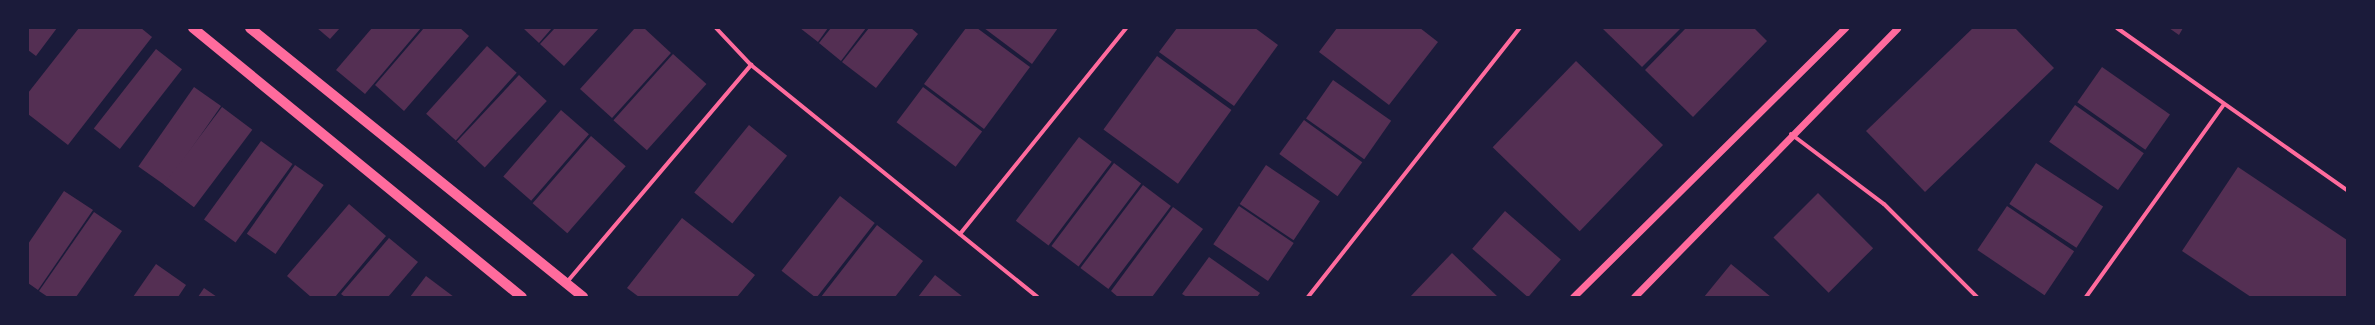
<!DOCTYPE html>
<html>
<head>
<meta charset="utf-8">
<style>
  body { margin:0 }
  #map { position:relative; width:2375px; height:325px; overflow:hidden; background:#1b1b3a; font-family:"Source Sans 3",sans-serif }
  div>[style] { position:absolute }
  .building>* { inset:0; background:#542f53; transform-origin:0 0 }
  .minor>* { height:4px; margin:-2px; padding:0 2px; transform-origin:2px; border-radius:2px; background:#ff6b9d }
  .tertiary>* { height:7px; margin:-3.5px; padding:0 3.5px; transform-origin:3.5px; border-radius:3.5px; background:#ff6b9d }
  .primary>* { height:10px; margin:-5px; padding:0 5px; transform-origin:5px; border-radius:5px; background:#ff6b9d }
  span { translate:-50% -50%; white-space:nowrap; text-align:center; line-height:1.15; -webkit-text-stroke:3.5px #1b1b3a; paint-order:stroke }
  .frame { position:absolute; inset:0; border:29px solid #1b1b3a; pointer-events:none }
</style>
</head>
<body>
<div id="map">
  <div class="building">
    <div style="clip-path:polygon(28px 28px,57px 28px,36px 56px,28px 50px)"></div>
    <div style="clip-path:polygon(79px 28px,141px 28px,152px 37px,68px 145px,28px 114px,28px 93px)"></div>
    <div style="clip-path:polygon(317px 28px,340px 28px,330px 39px)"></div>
    <div style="clip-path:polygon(372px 28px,421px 28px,365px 94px,336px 70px)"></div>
    <div style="clip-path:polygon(424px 28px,460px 28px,469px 36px,404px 111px,375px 85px)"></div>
    <div style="clip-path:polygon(523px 28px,552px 28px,539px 43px)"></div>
    <div style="clip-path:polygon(555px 28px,599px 28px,564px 66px,540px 44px)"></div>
    <div style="clip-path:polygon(635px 28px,644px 28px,671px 53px,612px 118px,580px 89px)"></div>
    <div style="clip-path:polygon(800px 28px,828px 28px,818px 42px)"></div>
    <div style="clip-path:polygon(831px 28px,866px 28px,841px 61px,819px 43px)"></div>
    <div style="clip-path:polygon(869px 28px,911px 28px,918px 34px,876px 88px,842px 62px)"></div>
    <div style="clip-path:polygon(966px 28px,977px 28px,1030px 67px,984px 129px,924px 84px)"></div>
    <div style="clip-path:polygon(984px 28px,1058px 28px,1032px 64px)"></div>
    <div style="clip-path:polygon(1177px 28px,1255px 28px,1278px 45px,1234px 106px,1159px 52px)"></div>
    <div style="clip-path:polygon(1337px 28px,1420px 28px,1438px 42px,1389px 105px,1319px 52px)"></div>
    <div style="clip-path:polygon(1602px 28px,1681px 28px,1642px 67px)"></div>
    <div style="clip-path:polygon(1686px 28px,1754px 28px,1767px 41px,1693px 117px,1645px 70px)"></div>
    <div style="clip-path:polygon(1973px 28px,2015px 28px,2054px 68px,1925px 192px,1866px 131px)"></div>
    <div style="clip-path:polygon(2169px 28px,2183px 28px,2179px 35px)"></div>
    <div style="left:487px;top:46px;width:40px;height:91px;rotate:42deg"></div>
    <div style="left:156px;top:49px;width:33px;height:101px;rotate:38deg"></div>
    <div style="left:673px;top:54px;width:45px;height:89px;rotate:42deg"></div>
    <div style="left:1157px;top:56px;width:92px;height:91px;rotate:36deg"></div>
    <div style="left:1576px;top:61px;width:121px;height:120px;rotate:44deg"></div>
    <div style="left:2102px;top:67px;width:83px;height:43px;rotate:35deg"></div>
    <div style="left:519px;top:75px;width:38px;height:91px;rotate:43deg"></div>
    <div style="left:1333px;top:80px;width:71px;height:47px;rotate:35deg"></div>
    <div style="left:194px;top:87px;width:33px;height:97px;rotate:35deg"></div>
    <div style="left:923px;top:87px;width:74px;height:44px;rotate:37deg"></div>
    <div style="left:2075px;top:105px;width:84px;height:45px;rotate:35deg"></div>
    <div style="left:222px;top:107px;width:38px;height:97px;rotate:37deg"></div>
    <div style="left:561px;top:110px;width:37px;height:88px;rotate:41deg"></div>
    <div style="left:1304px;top:120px;width:72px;height:42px;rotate:36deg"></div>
    <div style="left:749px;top:125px;width:49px;height:87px;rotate:39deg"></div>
    <div style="left:591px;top:136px;width:46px;height:89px;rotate:41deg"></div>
    <div style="left:1079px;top:137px;width:41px;height:105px;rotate:37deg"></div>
    <div style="left:261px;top:141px;width:39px;height:97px;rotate:36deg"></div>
    <div style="left:1114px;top:163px;width:34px;height:104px;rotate:37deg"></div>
    <div style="left:2036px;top:163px;width:80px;height:49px;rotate:33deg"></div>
    <div style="left:295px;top:165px;width:35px;height:84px;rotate:35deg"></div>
    <div style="left:1266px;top:165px;width:65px;height:47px;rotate:34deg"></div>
    <div style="clip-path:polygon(2238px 167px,2347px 240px,2347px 297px,2251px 297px,2182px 251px)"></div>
    <div style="left:1143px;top:185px;width:35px;height:104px;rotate:37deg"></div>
    <div style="clip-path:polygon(64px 191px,93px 210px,38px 290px,28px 283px,28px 244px)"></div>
    <div style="left:1818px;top:193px;width:78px;height:63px;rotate:45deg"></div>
    <div style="left:840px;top:196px;width:44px;height:95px;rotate:38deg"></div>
    <div style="clip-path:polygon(349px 204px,386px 236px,335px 297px,311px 297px,287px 276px)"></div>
    <div style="left:1239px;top:206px;width:66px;height:46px;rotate:34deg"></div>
    <div style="left:2007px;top:206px;width:81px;height:53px;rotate:34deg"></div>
    <div style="clip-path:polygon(1173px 207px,1203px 229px,1152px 297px,1118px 297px,1111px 291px)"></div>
    <div style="left:1505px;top:211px;width:74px;height:50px;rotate:41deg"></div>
    <div style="clip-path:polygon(94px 212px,122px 231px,76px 297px,48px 297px,39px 291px)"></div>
    <div style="clip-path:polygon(682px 218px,755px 275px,737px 297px,639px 297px,627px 288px)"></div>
    <div style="clip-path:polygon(877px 225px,923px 261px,895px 297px,821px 297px)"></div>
    <div style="clip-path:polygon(389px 238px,418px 262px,388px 297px,345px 297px,341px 294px)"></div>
    <div style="clip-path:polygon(1452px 253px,1498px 297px,1410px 297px)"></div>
    <div style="clip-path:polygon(1209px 257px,1260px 293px,1257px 297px,1187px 297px,1182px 294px)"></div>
    <div style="clip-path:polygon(156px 264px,186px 285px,178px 297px,133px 297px)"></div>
    <div style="clip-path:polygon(1731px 264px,1771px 297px,1704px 297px)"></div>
    <div style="clip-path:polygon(935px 275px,963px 297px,918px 297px)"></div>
    <div style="clip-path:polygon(426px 276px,454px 297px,410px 297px)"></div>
    <div style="clip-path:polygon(204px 288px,217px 297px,198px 297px)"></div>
  </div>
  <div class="minor">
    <div style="left:716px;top:28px;width:51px;rotate:46.6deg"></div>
    <div style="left:751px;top:65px;width:368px;rotate:39deg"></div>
    <div style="left:2117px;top:28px;width:281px;rotate:35.2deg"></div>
    <div style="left:1791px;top:134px;width:116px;rotate:37deg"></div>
    <div style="left:1884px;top:204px;width:132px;rotate:45deg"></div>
    <div style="left:960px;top:234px;width:265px;rotate:-51.1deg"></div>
    <div style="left:567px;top:282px;width:285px;rotate:-49.7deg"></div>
    <div style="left:1308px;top:297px;width:342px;rotate:-51.8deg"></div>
    <div style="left:2086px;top:297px;width:237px;rotate:-54.4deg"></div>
  </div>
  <div class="tertiary">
    <div style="left:1573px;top:297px;width:383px;rotate:-44.7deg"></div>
    <div style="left:1634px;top:297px;width:376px;rotate:-45.6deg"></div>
  </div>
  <div class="primary">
    <div style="left:193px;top:28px;width:425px;rotate:39.3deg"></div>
    <div style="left:250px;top:28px;width:428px;rotate:38.9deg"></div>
  </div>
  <div class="frame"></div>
</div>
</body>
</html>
